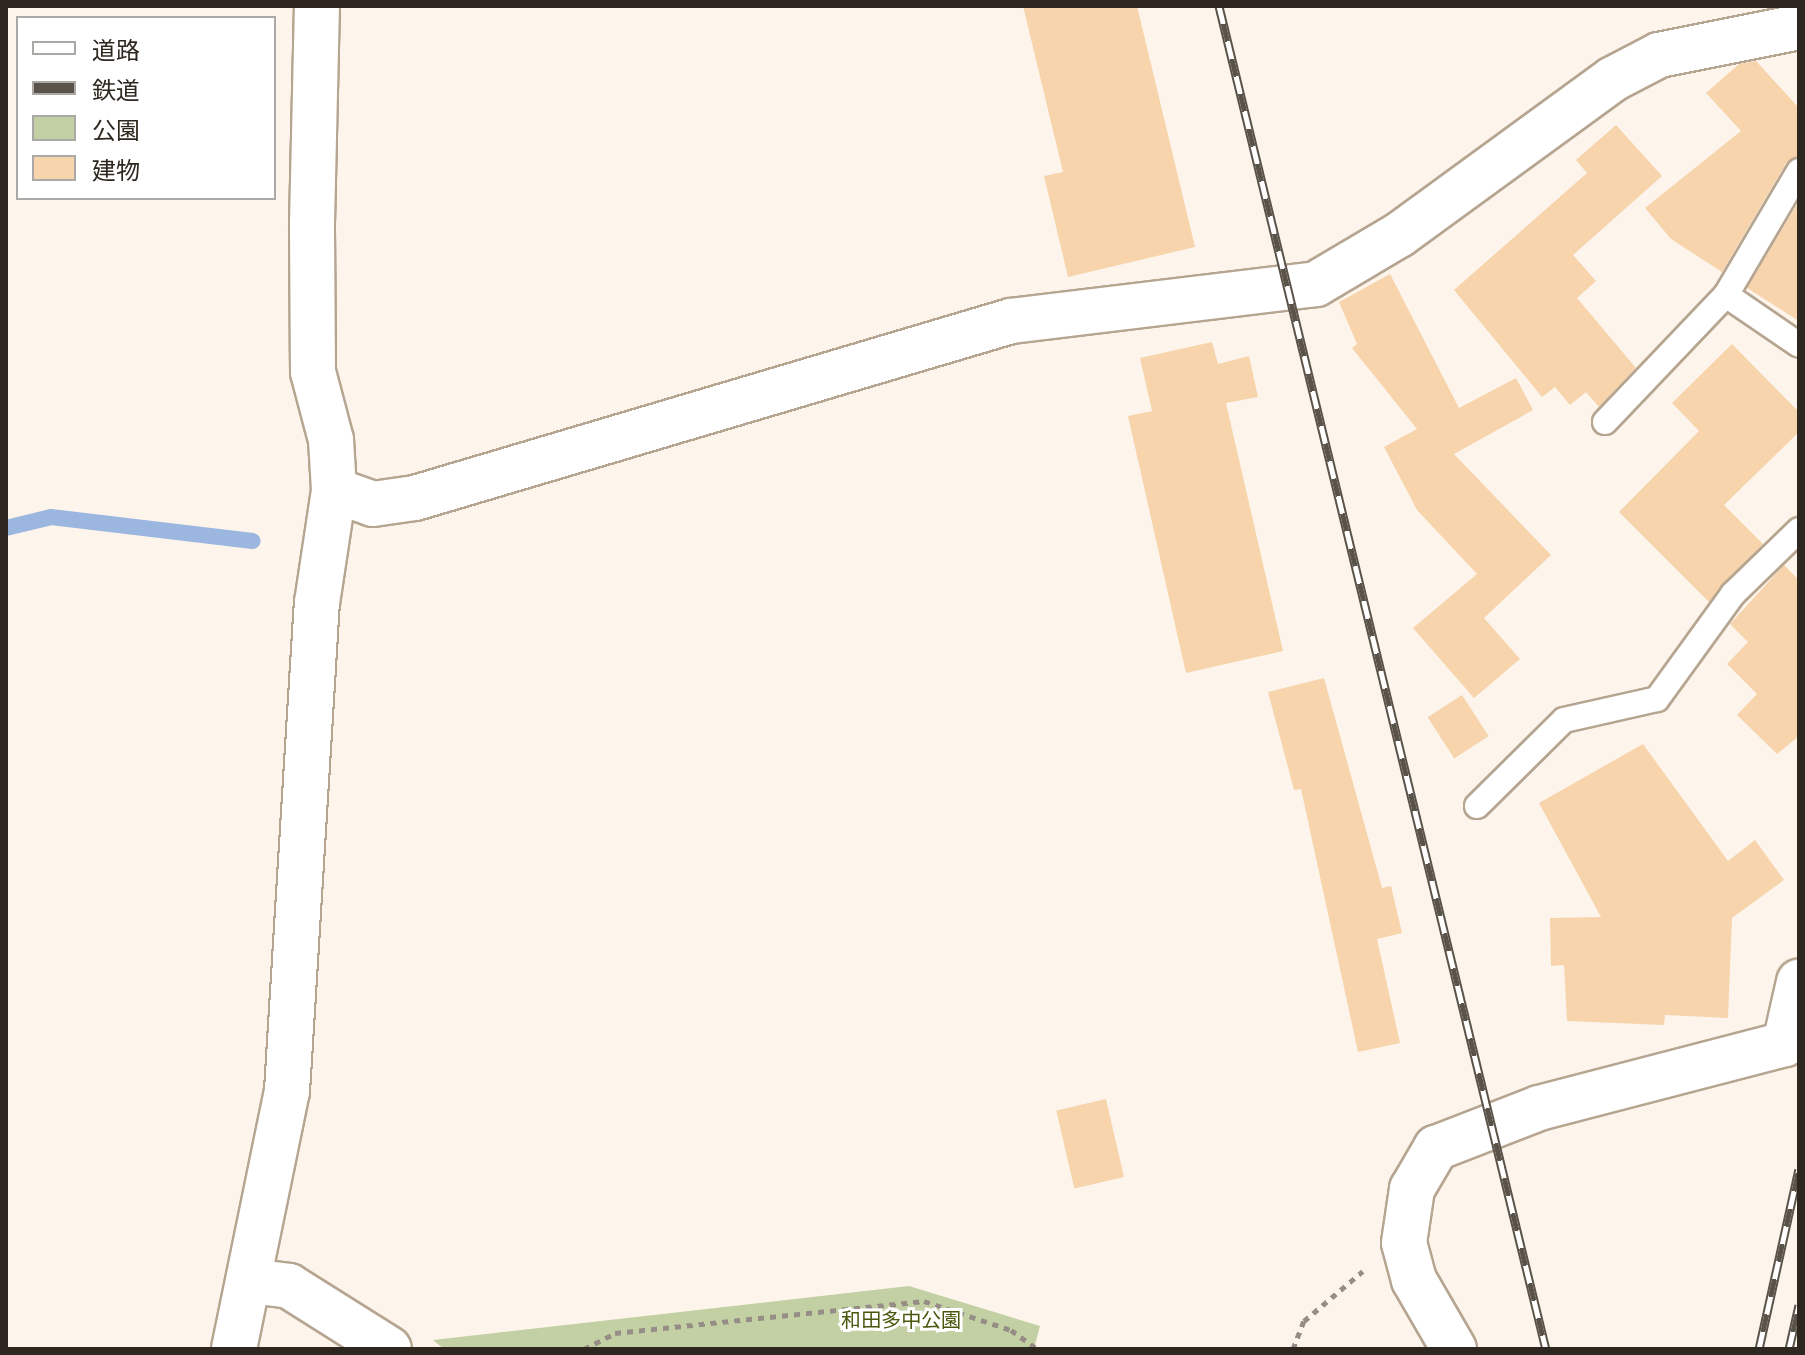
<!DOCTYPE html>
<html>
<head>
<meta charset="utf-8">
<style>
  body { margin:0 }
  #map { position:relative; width:1805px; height:1355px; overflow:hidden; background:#fdf5ec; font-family:"Asap Condensed","Noto Sans JP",sans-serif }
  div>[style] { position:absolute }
  .green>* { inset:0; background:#c3d0a4 }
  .stream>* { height:16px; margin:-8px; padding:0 8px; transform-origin:8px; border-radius:8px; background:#9bb7e0 }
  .building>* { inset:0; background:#f7d4ab; transform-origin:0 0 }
  .path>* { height:5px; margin-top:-2.5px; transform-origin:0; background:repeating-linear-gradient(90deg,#968e86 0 6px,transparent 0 12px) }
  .roads { filter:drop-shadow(2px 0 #b6a590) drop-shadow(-2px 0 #b6a590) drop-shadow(0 2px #b6a590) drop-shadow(0 -2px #b6a590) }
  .service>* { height:24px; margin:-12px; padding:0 12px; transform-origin:12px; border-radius:12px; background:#fff }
  .minor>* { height:44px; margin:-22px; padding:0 22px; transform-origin:22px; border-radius:22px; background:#fff }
  .tertiary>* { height:44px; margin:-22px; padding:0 22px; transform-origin:22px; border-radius:22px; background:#fff }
  .rail>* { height:9px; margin-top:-4.5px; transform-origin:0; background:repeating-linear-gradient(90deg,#fff 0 18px,#5a534a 0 36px); box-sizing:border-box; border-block:2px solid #5a534a }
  span { translate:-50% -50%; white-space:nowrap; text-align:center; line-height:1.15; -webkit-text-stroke:6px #fff; paint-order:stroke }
  .park-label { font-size:20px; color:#4a580d }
  .frame { position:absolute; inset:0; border:8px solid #2e271f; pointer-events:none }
  .legend { position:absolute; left:16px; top:16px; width:260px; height:184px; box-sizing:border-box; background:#fff; border:2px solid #aba9a5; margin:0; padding:10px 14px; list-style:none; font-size:24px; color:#2e271f }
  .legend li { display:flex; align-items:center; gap:16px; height:40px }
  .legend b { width:40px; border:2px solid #aba9a5 }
</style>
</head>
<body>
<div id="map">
  <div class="green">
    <div style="clip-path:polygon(909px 1286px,1040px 1326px,1034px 1349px,444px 1349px,433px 1340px)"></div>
  </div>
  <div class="stream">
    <div style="left:6px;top:528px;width:46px;rotate:-13.7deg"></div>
    <div style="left:51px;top:517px;width:203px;rotate:6.8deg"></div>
  </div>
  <div class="building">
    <div style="clip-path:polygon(1023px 6px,1137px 6px,1195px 247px,1068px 277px,1044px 176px,1063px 172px)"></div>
    <div style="clip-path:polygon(1756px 61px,1799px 108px,1799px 156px,1786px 163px,1722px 272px,1671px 239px,1645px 208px,1741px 131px,1706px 93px,1739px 64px)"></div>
    <div style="clip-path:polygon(1616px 125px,1662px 176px,1573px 255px,1596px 281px,1577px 298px,1636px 368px,1599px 407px,1586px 392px,1570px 405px,1555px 387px,1542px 397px,1454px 290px,1587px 173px,1576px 160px)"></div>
    <div style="clip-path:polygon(1799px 201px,1799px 321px,1747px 288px)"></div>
    <div style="clip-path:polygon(1390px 274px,1459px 408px,1516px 378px,1533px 410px,1454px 454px,1551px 555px,1484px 618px,1520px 659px,1474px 698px,1413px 628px,1477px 574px,1417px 510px,1384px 447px,1417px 429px,1352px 348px,1357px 344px,1339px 302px)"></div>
    <div style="clip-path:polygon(1212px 342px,1218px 364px,1249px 356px,1258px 397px,1226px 403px,1283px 651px,1186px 673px,1128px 416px,1152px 411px,1140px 358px)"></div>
    <div style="clip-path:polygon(1732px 344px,1799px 412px,1799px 432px,1724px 505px,1763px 544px,1709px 602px,1619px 512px,1699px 431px,1672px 403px)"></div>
    <div style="clip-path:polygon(1784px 565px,1799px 580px,1799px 736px,1777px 754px,1737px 715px,1757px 694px,1727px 664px,1748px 642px,1730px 624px)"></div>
    <div style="clip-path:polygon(1324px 678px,1382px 888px,1391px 886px,1402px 933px,1377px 939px,1400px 1043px,1358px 1052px,1301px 789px,1294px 790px,1268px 692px)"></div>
    <div style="left:1462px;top:695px;width:49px;height:41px;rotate:57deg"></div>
    <div style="clip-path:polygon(1643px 744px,1728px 861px,1755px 840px,1784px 880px,1732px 918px,1728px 1018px,1665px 1015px,1664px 1025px,1567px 1021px,1564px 965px,1551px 966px,1550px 918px,1601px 917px,1539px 803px)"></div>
    <div style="left:1106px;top:1099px;width:80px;height:51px;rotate:77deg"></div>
  </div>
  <div class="path">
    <div style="left:584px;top:1349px;width:35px;rotate:-27deg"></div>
    <div style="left:615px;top:1333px;width:311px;rotate:-5.9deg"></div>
    <div style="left:924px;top:1301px;width:92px;rotate:18.4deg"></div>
    <div style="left:1011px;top:1330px;width:32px;rotate:36deg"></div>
    <div style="left:1293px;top:1349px;width:30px;rotate:-69deg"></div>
    <div style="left:1304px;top:1321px;width:77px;rotate:-40.3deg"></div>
  </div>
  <div class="roads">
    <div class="service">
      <div style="left:1726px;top:295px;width:88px;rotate:34.4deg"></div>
      <div style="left:1605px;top:422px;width:175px;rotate:-46.4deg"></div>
      <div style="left:1726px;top:295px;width:144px;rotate:-59.5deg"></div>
      <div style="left:1477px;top:806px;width:122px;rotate:-44.7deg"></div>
      <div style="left:1564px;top:720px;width:95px;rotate:-12.7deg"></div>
      <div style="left:1657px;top:699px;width:130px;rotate:-54.1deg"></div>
      <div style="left:1733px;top:594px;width:92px;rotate:-44.1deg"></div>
    </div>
    <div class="minor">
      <div style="left:334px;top:490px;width:41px;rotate:19.7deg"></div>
      <div style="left:373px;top:504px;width:42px;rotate:-8.1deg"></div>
      <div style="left:415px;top:498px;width:622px;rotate:-16.54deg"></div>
      <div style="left:1011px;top:321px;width:307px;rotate:-6.9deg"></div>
      <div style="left:1316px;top:284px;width:96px;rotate:-30.6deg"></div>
      <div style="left:1399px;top:235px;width:265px;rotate:-36.1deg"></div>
      <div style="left:1613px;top:79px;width:52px;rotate:-27.6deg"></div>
      <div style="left:1659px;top:55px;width:143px;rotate:-11.3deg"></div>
      <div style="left:250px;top:1281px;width:39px;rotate:7deg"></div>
      <div style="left:289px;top:1286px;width:118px;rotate:32.2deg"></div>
      <div style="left:234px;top:1349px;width:263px;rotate:-78.4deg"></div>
      <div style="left:287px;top:1091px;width:489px;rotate:-86.5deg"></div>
      <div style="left:317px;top:603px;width:114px;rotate:-81.4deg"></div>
      <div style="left:334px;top:490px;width:50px;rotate:-93.4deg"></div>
      <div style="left:331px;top:440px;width:70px;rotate:-104.8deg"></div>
      <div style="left:313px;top:372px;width:148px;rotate:-90.4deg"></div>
      <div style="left:1454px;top:1349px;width:80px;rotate:-120.1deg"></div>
      <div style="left:1414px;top:1280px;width:38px;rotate:-105deg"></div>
      <div style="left:1404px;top:1243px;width:55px;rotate:-81.6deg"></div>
      <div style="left:1412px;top:1189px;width:48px;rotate:-59.7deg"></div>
      <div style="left:1436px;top:1148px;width:110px;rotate:-21.2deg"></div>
      <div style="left:1539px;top:1108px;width:254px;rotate:-14.6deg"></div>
      <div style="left:1785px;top:1044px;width:64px;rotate:-77.3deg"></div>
    </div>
    <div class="tertiary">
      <div style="left:312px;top:224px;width:218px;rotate:-88.7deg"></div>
    </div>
  </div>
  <div class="rail">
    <div style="left:1219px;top:6px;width:1382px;rotate:76.32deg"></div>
    <div style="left:1759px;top:1349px;width:184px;rotate:-77.5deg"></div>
    <div style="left:1789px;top:1349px;width:45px;rotate:-77.2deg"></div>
  </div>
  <div class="park-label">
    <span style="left:901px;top:1319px">和田多中公園</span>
  </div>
  <div class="frame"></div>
  <ul class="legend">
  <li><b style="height:10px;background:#fff"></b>道路</li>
  <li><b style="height:10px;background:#5a534a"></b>鉄道</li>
  <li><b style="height:22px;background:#c3d0a4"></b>公園</li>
  <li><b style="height:22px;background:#f7d4ab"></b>建物</li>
  </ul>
</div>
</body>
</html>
